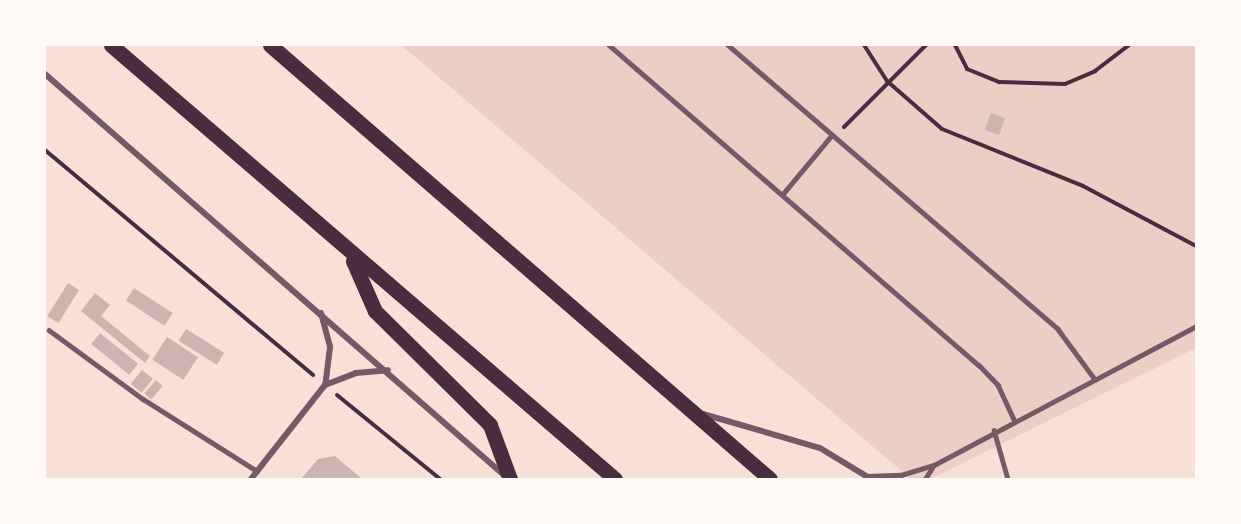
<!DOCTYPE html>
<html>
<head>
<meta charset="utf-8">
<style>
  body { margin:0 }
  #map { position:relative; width:1241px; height:524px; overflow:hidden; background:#f7e1d7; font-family:"PT Sans Narrow",sans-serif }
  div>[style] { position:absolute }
  .green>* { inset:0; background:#ebcfc5 }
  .building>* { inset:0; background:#ccb4b1; transform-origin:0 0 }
  .path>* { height:4px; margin:-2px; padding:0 2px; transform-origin:2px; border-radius:2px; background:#4a2c40 }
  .service>* { height:4.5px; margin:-2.25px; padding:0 2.25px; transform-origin:2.25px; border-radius:2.25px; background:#755966 }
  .minor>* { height:6px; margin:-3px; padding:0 3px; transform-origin:3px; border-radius:3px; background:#755966 }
  .primary>* { height:15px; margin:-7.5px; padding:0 7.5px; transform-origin:7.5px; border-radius:7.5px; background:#4a2c40 }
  span { translate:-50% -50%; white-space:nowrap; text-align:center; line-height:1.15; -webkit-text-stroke:5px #fffaf5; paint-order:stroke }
  .frame { position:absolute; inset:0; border:46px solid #fffaf5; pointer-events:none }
</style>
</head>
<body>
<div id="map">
  <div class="green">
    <div style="clip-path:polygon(401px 45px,1196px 45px,1196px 348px,930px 479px,911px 479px)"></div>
  </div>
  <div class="building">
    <div style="left:991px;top:113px;width:15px;height:18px;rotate:20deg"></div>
    <div style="left:68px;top:283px;width:13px;height:39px;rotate:32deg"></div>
    <div style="left:134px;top:288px;width:46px;height:15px;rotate:33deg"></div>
    <div style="clip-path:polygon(95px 293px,110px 305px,101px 316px,150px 356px,145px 363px,81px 311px)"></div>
    <div style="left:186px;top:329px;width:45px;height:14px;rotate:32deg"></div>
    <div style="left:100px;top:333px;width:49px;height:14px;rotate:39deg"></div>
    <div style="left:167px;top:337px;width:37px;height:27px;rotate:33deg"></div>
    <div style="left:142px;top:370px;width:14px;height:18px;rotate:39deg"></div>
    <div style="left:156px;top:380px;width:9px;height:18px;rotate:41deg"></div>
    <div style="clip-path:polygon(335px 456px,362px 479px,301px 479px,318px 459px)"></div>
  </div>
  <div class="path">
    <div style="left:864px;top:45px;width:43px;rotate:57.4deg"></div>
    <div style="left:887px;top:81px;width:73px;rotate:41.1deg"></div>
    <div style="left:942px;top:129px;width:152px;rotate:22deg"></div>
    <div style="left:1083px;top:186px;width:128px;rotate:28deg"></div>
    <div style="left:955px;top:45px;width:27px;rotate:63deg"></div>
    <div style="left:967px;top:69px;width:35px;rotate:22deg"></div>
    <div style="left:999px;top:82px;width:66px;rotate:1.7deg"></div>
    <div style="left:1065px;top:84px;width:33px;rotate:-23deg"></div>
    <div style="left:1095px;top:71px;width:43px;rotate:-37.4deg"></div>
    <div style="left:844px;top:127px;width:116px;rotate:-45deg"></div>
    <div style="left:45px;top:150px;width:350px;rotate:40deg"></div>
    <div style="left:337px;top:395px;width:133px;rotate:39.2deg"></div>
  </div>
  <div class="service">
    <div style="left:609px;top:45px;width:489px;rotate:40.9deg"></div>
    <div style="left:979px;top:365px;width:28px;rotate:46deg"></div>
    <div style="left:998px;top:385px;width:38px;rotate:65deg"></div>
    <div style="left:728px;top:45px;width:435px;rotate:40.7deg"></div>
    <div style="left:1058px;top:329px;width:61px;rotate:53.7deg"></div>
    <div style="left:782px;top:195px;width:77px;rotate:-50.3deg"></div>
    <div style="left:49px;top:330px;width:117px;rotate:36.3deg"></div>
    <div style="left:143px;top:399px;width:135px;rotate:32.3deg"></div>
    <div style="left:994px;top:430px;width:51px;rotate:74.1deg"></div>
    <div style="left:867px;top:476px;width:34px;rotate:-2deg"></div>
    <div style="left:901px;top:475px;width:34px;rotate:-17deg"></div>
    <div style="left:934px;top:465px;width:297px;rotate:-27.9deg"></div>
    <div style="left:925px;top:479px;width:15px;rotate:-58deg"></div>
  </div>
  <div class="minor">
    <div style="left:45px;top:74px;width:611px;rotate:41.15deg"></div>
    <div style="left:321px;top:313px;width:35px;rotate:75deg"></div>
    <div style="left:330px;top:347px;width:38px;rotate:97deg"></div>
    <div style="left:703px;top:414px;width:122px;rotate:16.2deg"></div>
    <div style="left:820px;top:448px;width:60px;rotate:31.3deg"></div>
    <div style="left:251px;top:479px;width:120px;rotate:-51.8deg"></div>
    <div style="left:325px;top:385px;width:33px;rotate:-21deg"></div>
    <div style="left:356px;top:373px;width:32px;rotate:-5deg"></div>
  </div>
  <div class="primary">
    <div style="left:111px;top:45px;width:665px;rotate:40.73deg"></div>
    <div style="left:270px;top:45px;width:662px;rotate:40.96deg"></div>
    <div style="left:353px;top:261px;width:55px;rotate:66.3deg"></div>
    <div style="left:375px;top:311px;width:162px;rotate:44.7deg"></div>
    <div style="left:490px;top:425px;width:58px;rotate:69.7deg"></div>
  </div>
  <div class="frame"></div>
</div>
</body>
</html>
